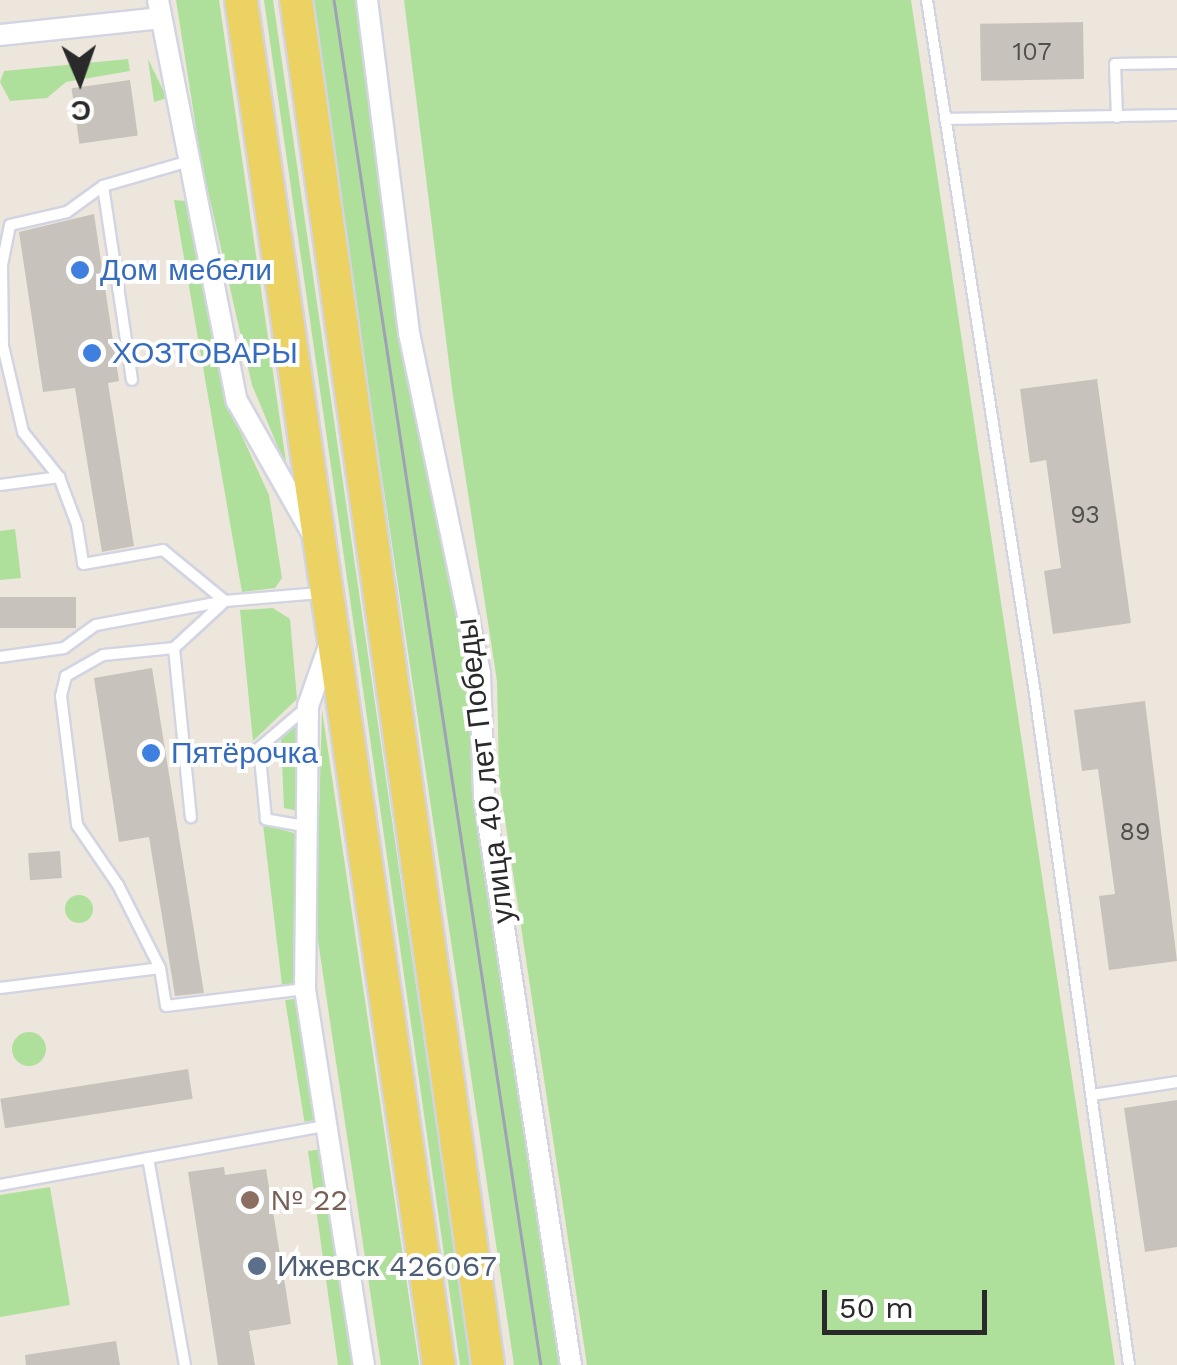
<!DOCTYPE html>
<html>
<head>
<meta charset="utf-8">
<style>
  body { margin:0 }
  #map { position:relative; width:1177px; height:1365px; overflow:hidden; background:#ece6dc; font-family:"Work Sans",sans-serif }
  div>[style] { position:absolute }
  .green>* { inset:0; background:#afe09b; transform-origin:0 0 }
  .round { border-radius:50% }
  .building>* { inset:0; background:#c7c3bc; transform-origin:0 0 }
  .roads { filter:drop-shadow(2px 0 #d2d4e2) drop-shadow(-2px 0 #d2d4e2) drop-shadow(0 2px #d2d4e2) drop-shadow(0 -2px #d2d4e2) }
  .lane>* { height:10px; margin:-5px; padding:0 5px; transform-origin:5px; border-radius:5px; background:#fff }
  .street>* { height:20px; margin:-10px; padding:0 10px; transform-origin:10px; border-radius:10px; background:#fff }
  .primary>* { height:32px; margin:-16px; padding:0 16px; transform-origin:16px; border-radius:16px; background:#ebd262 }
  .tram>* { height:2.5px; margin:-1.25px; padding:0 1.25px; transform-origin:1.25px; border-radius:1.25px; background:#9fa1b4 }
  .dots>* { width:28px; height:28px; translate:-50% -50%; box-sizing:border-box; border:5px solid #fff; border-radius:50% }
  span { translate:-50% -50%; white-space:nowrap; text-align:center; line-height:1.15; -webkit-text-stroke:8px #fff; paint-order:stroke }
  .number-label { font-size:25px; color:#51504e }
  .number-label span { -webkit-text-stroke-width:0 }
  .shop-label { font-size:30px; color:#366cbe }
  .left { translate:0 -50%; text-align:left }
  .street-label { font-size:30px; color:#2a2a2a }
  .education-label { font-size:30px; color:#785e54 }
  .service-label { font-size:30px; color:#4e5e75 }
  .north { position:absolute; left:30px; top:30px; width:100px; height:100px; -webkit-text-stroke:8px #fff; paint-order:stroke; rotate:178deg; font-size:28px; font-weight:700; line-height:40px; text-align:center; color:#2a2a2a }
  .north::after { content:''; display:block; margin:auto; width:35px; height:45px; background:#2a2a2a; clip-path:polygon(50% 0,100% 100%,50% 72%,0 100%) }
  .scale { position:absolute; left:822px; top:1290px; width:165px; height:45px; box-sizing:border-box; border:5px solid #2a2a2a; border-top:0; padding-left:12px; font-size:30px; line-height:35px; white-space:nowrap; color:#2a2a2a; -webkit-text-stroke:8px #fff; paint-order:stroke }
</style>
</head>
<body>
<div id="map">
  <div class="green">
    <div style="clip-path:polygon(176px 0,219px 0,287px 469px,252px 385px,201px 160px)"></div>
    <div style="clip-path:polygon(264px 0,273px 0,471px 1365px,460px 1365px)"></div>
    <div style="clip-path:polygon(311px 0,362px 0,409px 333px,447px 478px,562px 1365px,514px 1365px)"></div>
    <div style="clip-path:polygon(404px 0,911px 0,1115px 1365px,587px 1365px,499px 780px,497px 681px,453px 396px)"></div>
    <div style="clip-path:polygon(128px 59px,130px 71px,66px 82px,47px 98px,10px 101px,0 82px,4px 71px)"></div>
    <div style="clip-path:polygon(148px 59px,167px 98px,154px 102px)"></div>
    <div style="clip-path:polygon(174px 200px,185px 201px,225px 399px,269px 495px,282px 578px,275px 588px,242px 592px)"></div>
    <div style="clip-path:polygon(15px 529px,21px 578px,0 580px,0 531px)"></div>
    <div style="clip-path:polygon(273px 608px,290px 619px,297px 699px,253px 741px,240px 610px)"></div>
    <div style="clip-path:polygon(322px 710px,419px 1365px,381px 1365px,316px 927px)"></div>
    <div style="clip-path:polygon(299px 724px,299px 811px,284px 808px,281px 737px)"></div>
    <div style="clip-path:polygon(263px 824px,297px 834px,299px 983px,282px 985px)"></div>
    <div class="round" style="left:65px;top:895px;width:28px;height:28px"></div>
    <div style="left:299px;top:998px;width:123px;height:14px;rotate:81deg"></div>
    <div class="round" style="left:12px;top:1032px;width:34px;height:34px"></div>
    <div style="clip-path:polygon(323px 1149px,356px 1365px,338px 1365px,308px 1151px)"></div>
    <div style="clip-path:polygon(50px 1187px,70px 1305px,0 1317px,0 1195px)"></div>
  </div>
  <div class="building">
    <div style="left:1083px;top:22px;width:57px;height:103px;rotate:89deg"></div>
    <div style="left:130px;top:80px;width:56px;height:59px;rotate:82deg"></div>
    <div style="clip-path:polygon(94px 214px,119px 381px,108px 383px,134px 546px,102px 552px,75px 388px,43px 392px,19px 232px)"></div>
    <div style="clip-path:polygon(1097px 379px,1131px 623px,1053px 634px,1044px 571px,1061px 568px,1046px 460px,1030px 463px,1020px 389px)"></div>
    <div style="left:76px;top:597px;width:31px;height:77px;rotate:90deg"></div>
    <div style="clip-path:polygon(152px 668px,204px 993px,175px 996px,149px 837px,119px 842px,94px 678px)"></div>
    <div style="clip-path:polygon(1145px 701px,1177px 961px,1109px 970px,1099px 896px,1115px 894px,1098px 769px,1082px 771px,1074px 710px)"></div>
    <div style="left:60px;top:851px;width:27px;height:32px;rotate:86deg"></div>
    <div style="left:188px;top:1069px;width:30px;height:190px;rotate:81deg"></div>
    <div style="clip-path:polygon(1177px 1100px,1177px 1247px,1145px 1252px,1124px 1108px)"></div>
    <div style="clip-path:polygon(224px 1167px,225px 1175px,266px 1169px,287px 1297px,291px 1324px,249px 1331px,255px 1365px,218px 1365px,188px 1172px)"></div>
    <div style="clip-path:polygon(116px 1341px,120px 1365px,26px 1365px,25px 1355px)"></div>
  </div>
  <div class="roads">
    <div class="lane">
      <div style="left:927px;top:0;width:695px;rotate:81.15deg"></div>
      <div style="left:1034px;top:687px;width:685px;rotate:82.02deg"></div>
      <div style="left:1117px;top:117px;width:53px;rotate:-92.2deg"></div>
      <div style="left:1115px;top:64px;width:62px;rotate:-0.9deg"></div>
      <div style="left:945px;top:119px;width:232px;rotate:-1deg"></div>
      <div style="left:186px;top:162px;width:86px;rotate:163.9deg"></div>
      <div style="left:103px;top:186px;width:44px;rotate:144.2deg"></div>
      <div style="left:67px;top:212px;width:58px;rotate:167.2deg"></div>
      <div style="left:10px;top:225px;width:41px;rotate:101.3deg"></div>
      <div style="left:2px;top:265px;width:81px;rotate:89.3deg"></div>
      <div style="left:3px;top:346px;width:88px;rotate:76.9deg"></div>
      <div style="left:23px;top:432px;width:58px;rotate:51.3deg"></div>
      <div style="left:59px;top:477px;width:51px;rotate:69.4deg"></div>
      <div style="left:77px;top:525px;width:39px;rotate:81deg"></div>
      <div style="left:83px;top:564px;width:81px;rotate:-9.9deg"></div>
      <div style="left:163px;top:550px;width:80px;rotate:39.4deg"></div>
      <div style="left:225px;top:601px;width:69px;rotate:137.3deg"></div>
      <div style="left:174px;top:648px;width:71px;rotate:174.4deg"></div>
      <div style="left:103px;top:655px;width:43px;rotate:150.4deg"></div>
      <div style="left:66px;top:676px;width:21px;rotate:104deg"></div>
      <div style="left:61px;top:696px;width:130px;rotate:82.9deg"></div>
      <div style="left:77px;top:825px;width:73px;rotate:55.7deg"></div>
      <div style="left:118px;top:885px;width:93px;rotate:63.2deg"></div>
      <div style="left:160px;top:968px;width:38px;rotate:81deg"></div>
      <div style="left:166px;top:1006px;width:140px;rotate:-7deg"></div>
      <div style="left:103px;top:186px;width:196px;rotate:81.5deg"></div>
      <div style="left:0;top:485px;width:60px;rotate:-7.7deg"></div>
      <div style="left:174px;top:648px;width:170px;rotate:84.3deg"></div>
      <div style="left:0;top:657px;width:65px;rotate:-8deg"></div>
      <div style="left:64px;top:648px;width:39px;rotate:-36deg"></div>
      <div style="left:96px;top:625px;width:131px;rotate:-10.5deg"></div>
      <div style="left:225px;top:601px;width:95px;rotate:-4.8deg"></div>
      <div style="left:304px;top:826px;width:39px;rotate:-170deg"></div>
      <div style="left:266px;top:819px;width:71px;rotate:-95.6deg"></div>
      <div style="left:259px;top:748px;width:63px;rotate:-40.5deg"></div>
      <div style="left:0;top:988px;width:161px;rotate:-7.1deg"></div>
      <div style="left:1092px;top:1095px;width:86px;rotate:-8.7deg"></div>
      <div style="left:148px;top:1158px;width:210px;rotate:79.9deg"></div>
      <div style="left:0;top:1185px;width:331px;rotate:-10.3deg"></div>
    </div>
    <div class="street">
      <div style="left:158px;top:0;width:409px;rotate:78.9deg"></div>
      <div style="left:237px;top:401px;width:150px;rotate:60.4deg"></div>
      <div style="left:367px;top:0;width:336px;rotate:82.8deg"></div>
      <div style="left:409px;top:333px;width:348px;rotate:78.2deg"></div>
      <div style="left:480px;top:674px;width:122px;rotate:88.1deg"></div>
      <div style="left:484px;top:796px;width:576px;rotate:81.31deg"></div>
      <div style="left:0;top:35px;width:162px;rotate:-6deg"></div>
      <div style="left:329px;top:646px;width:64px;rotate:109.3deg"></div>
      <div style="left:308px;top:706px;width:283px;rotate:90.6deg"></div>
      <div style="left:305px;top:989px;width:381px;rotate:81.1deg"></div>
    </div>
    <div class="primary">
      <div style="left:241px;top:0;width:1379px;rotate:81.75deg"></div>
      <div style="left:296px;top:0;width:1378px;rotate:81.99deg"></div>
    </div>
  </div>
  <div class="tram">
    <div style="left:334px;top:0;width:1381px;rotate:81.38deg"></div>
  </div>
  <div class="dots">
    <div style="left:80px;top:270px;background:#3f7fe0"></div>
    <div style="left:92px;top:353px;background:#3f7fe0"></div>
    <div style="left:151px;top:753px;background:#3f7fe0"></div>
    <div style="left:250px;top:1200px;background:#8d6e63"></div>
    <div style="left:257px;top:1266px;background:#5c6f8a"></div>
  </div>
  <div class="number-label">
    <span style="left:1032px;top:52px">107</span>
    <span style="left:1085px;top:515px">93</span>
    <span style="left:1135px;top:832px">89</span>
  </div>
  <div class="shop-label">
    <span class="left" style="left:100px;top:270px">Дом мебели</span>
    <span class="left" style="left:112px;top:353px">ХОЗТОВАРЫ</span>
    <span class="left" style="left:171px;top:753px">Пятёрочка</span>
  </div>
  <div class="street-label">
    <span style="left:485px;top:771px;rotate:-97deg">улица 40 лет Победы</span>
  </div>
  <div class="education-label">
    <span class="left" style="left:270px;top:1200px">№ 22</span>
  </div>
  <div class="service-label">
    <span class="left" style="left:277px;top:1266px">Ижевск 426067</span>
  </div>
  <div class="north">С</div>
  <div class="scale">50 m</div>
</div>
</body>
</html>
